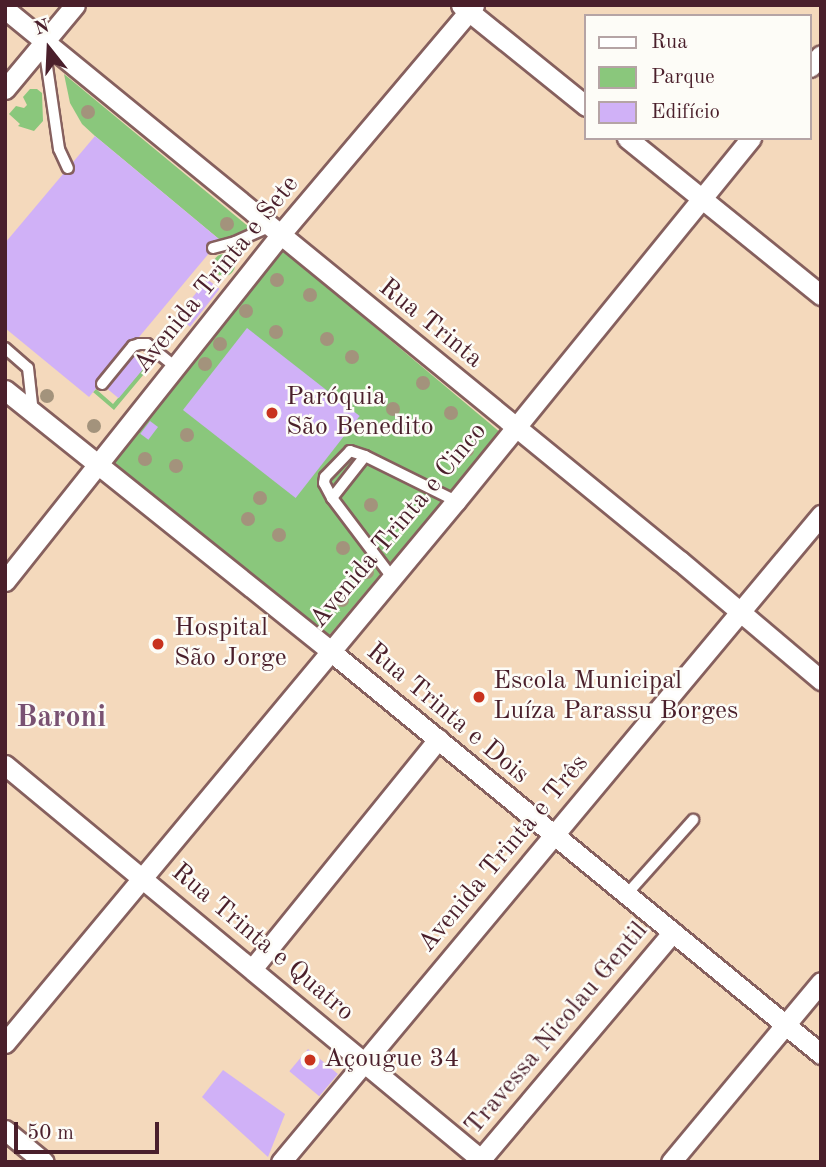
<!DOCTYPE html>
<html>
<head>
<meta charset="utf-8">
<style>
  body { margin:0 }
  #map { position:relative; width:826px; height:1167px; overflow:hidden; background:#f4d9bc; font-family:"Old Standard TT",serif }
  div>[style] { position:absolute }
  .green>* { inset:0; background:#8ac77c; transform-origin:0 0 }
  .round { border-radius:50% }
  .building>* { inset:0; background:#d0b1f7; transform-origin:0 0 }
  .roads { filter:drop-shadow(2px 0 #86605e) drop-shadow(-2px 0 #86605e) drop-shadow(0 2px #86605e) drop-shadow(0 -2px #86605e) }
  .lane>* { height:10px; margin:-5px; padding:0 5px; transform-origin:5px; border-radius:5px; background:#fff }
  .street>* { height:19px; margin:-9.5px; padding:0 9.5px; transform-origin:9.5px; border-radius:9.5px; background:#fff }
  .trees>* { width:14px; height:14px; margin:-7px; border-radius:50%; background:#a3937c }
  .dots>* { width:19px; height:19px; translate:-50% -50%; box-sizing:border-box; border:4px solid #fdfcf7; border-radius:50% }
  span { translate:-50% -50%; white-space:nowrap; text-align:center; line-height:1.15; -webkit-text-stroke:5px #fdfcf7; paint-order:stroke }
  .street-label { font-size:26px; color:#4a1f2b }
  .poi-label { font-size:26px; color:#4a1f2b }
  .left { translate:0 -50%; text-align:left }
  .quarter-label { font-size:30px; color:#795272; font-weight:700 }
  .frame { position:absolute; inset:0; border:7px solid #4a1f2b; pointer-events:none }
  .legend { position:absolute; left:584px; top:14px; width:228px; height:126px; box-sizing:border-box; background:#fdfcf7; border:2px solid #b5a4a5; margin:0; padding:9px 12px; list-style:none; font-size:21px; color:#4a1f2b }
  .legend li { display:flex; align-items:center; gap:14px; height:35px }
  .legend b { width:35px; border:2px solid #b5a4a5 }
  .north { position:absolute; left:14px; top:14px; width:70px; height:70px; -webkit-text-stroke:5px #fdfcf7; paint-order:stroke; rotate:342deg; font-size:19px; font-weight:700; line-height:28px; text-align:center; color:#4a1f2b }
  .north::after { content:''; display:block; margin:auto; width:24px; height:32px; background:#4a1f2b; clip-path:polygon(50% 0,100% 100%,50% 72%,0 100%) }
  .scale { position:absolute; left:14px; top:1122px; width:145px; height:32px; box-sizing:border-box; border:4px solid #4a1f2b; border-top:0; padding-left:9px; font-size:21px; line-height:24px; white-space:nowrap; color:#4a1f2b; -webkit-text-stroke:5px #fdfcf7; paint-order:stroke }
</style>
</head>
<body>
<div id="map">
  <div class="green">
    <div style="clip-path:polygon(64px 74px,255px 232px,220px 240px,95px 136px,82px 124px,70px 103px)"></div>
    <div style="clip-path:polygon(30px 89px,37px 89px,42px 93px,43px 121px,34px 131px,18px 126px,20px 124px,9px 114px,16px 106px,24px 108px,27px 105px,23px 97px)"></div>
    <div style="left:283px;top:250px;width:283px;height:271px;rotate:40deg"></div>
    <div class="round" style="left:213px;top:254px;width:22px;height:22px"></div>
    <div style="clip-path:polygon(146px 365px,149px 368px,114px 410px,93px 392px,96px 389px,113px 404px)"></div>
  </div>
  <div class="building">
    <div style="clip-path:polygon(95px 136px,220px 240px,89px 397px,5px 328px,5px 243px)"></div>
    <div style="left:207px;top:279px;width:16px;height:48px;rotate:38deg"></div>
    <div style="left:247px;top:328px;width:143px;height:104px;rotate:38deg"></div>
    <div style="left:134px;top:355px;width:16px;height:43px;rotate:40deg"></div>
    <div style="left:150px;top:421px;width:10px;height:16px;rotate:37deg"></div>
    <div style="left:308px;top:1049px;width:39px;height:29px;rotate:40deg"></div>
    <div style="clip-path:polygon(223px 1070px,285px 1114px,268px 1157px,202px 1097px)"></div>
  </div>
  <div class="roads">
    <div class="lane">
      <div style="left:44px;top:46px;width:104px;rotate:81.7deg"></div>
      <div style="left:59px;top:149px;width:21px;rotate:65deg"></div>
      <div style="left:213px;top:248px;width:23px;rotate:-15deg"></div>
      <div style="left:235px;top:242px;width:36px;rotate:-24deg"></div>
      <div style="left:5px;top:348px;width:30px;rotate:41deg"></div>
      <div style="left:28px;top:368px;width:45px;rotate:83.7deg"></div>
      <div style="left:102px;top:384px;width:49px;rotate:-50.8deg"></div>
      <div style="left:133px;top:346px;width:6px;rotate:-18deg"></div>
      <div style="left:139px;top:344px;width:8px"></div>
      <div style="left:147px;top:344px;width:36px;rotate:39deg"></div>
      <div style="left:332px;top:498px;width:17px;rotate:-118deg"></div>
      <div style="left:324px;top:483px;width:6px;rotate:-81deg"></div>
      <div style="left:325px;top:477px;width:36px;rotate:-46deg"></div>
      <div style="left:350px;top:451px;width:16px;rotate:18deg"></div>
      <div style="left:391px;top:576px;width:98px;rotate:-127.1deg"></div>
      <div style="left:332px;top:498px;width:53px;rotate:-51.8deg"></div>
      <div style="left:365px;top:456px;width:102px;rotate:26.3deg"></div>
      <div style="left:626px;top:895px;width:101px;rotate:-48.2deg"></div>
    </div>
    <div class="street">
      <div style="left:461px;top:5px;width:161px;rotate:38.9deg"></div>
      <div style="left:5px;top:9px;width:872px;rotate:39.28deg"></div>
      <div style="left:680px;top:561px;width:185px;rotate:40.2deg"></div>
      <div style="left:810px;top:67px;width:16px;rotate:-47deg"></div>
      <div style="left:5px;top:89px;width:109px;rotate:-50.2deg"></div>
      <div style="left:627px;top:138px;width:250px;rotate:39deg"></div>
      <div style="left:5px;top:390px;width:415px;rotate:38.7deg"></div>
      <div style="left:329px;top:650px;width:637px;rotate:39.39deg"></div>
      <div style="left:5px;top:581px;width:441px;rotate:-51.5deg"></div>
      <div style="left:279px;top:236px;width:302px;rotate:-49.8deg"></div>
      <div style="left:5px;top:765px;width:622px;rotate:39.65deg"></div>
      <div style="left:252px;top:969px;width:296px;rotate:-51deg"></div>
      <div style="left:5px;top:1043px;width:705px;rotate:-50.24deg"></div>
      <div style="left:456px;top:501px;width:468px;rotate:-50.9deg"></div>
      <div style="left:5px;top:1130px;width:50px;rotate:39.4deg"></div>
      <div style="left:481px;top:1159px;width:297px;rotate:-49.8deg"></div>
      <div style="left:281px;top:1162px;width:843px;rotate:-50.15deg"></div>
      <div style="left:671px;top:1162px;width:234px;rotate:-50.2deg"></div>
    </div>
  </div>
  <div class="trees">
    <div style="left:88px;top:112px"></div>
    <div style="left:227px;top:224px"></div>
    <div style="left:277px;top:280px"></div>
    <div style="left:310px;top:295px"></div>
    <div style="left:246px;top:311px"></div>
    <div style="left:276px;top:332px"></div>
    <div style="left:327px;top:339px"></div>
    <div style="left:220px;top:344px"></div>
    <div style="left:352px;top:357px"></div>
    <div style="left:205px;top:364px"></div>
    <div style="left:423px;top:383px"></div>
    <div style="left:47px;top:396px"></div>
    <div style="left:393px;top:409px"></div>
    <div style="left:451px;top:413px"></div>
    <div style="left:94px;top:426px"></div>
    <div style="left:187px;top:435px"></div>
    <div style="left:467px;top:450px"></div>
    <div style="left:145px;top:459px"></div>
    <div style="left:176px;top:466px"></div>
    <div style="left:260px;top:498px"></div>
    <div style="left:371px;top:505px"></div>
    <div style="left:248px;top:519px"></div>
    <div style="left:279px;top:535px"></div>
    <div style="left:343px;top:548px"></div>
    <div style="left:367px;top:572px"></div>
    <div style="left:342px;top:600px"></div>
  </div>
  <div class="dots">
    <div style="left:272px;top:413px;background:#c8321e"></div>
    <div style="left:158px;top:644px;background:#c8321e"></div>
    <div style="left:479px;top:697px;background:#c8321e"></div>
    <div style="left:310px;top:1060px;background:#c8321e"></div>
  </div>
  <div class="street-label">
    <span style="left:217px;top:275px;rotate:-51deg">Avenida Trinta e Sete</span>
    <span style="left:430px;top:324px;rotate:39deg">Rua Trinta</span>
    <span style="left:399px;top:526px;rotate:-50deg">Avenida Trinta e Cinco</span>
    <span style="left:447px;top:714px;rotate:40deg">Rua Trinta e Dois</span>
    <span style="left:504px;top:854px;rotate:-50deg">Avenida Trinta e Três</span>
    <span style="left:262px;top:943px;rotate:40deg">Rua Trinta e Quatro</span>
    <span style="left:557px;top:1029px;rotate:-50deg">Travessa Nicolau Gentil</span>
  </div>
  <div class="poi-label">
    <span class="left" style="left:286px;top:413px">Paróquia<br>São Benedito</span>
    <span class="left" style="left:174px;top:644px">Hospital<br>São Jorge</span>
    <span class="left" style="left:493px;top:697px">Escola Municipal<br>Luíza Parassu Borges</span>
    <span class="left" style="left:324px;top:1060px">Açougue 34</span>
  </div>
  <div class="quarter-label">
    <span style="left:61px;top:718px">Baroni</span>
  </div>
  <div class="frame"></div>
  <ul class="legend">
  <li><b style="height:9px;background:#fff"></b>Rua</li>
  <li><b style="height:19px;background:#8ac77c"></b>Parque</li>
  <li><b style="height:19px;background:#d0b1f7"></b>Edifício</li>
  </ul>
  <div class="north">N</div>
  <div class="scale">50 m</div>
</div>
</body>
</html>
